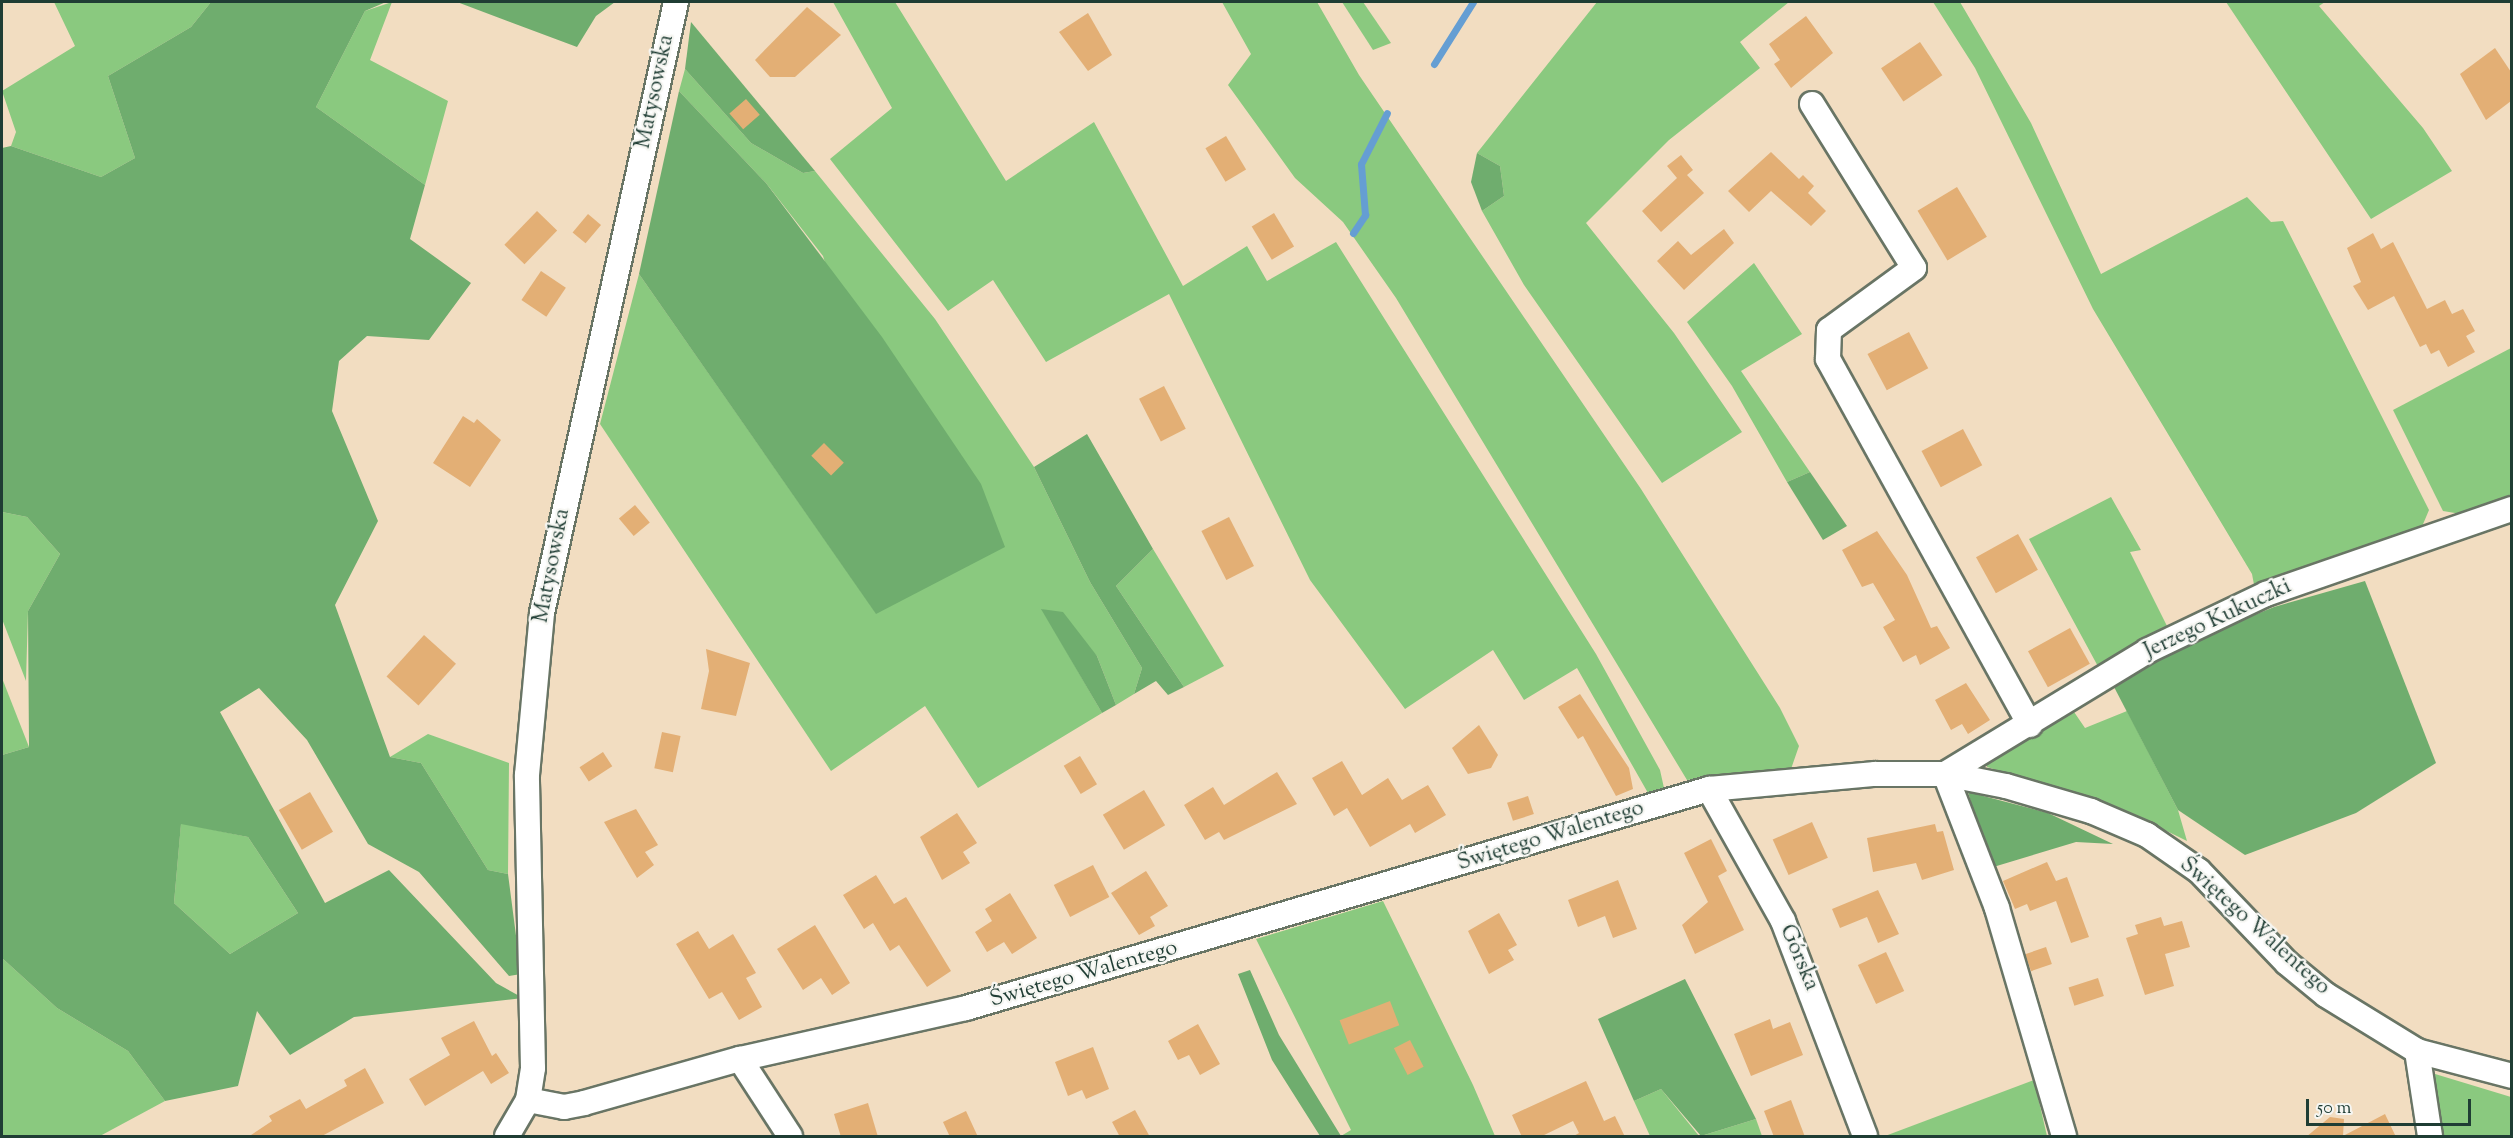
<!DOCTYPE html>
<html>
<head>
<meta charset="utf-8">
<style>
  body { margin:0 }
  #map { position:relative; width:2513px; height:1138px; overflow:hidden; background:#f2ddc1; font-family:"Sorts Mill Goudy",serif }
  div>[style] { position:absolute }
  .green>* { inset:0; background:#8ac97f }
  .forest>* { inset:0; background:#6fad6e }
  .stream>* { height:7px; margin:-3.5px; padding:0 3.5px; transform-origin:3.5px; border-radius:3.5px; background:#659ed3 }
  .building>* { inset:0; background:#e3af75; transform-origin:0 0 }
  .roads { filter:drop-shadow(2px 0 #697565) drop-shadow(-2px 0 #697565) drop-shadow(0 2px #697565) drop-shadow(0 -2px #697565) }
  .minor>* { height:24px; margin:-12px; padding:0 12px; transform-origin:12px; border-radius:12px; background:#fff }
  span { translate:-50% -50%; white-space:nowrap; text-align:center; line-height:1.15; -webkit-text-stroke:4.5px #f6f6f2; paint-order:stroke }
  .street-label { font-size:22px; color:#1f3d34 }
  .frame { position:absolute; inset:0; border:3px solid #1f3d34; pointer-events:none }
  .scale { position:absolute; left:2306px; top:1099px; width:165px; height:27px; box-sizing:border-box; border:3px solid #1f3d34; border-top:0; padding-left:8px; font-size:18px; line-height:21px; white-space:nowrap; color:#1f3d34; -webkit-text-stroke:4px #f6f6f2; paint-order:stroke }
</style>
</head>
<body>
<div id="map">
  <div class="green">
    <div style="clip-path:polygon(54px 2px,211px 2px,191px 27px,108px 76px,135px 158px,101px 177px,11px 146px,16px 132px,2px 91px,75px 46px)"></div>
    <div style="clip-path:polygon(392px 2px,370px 60px,448px 101px,425px 185px,316px 107px,365px 11px)"></div>
    <div style="clip-path:polygon(833px 2px,895px 2px,1006px 181px,1094px 122px,1183px 286px,1247px 246px,1267px 281px,1336px 242px,1596px 654px,1660px 770px,1664px 788px,1648px 793px,1577px 668px,1524px 700px,1493px 650px,1405px 709px,1310px 580px,1169px 294px,1046px 362px,993px 280px,948px 311px,830px 159px,892px 108px)"></div>
    <div style="clip-path:polygon(1222px 2px,1317px 2px,1359px 75px,1641px 489px,1780px 708px,1799px 746px,1791px 769px,1687px 780px,1396px 298px,1343px 222px,1295px 178px,1228px 85px,1251px 54px)"></div>
    <div style="clip-path:polygon(1342px 2px,1363px 2px,1391px 43px,1373px 50px)"></div>
    <div style="clip-path:polygon(1597px 2px,1789px 2px,1740px 42px,1760px 68px,1669px 140px,1586px 223px,1674px 333px,1742px 432px,1662px 483px,1524px 285px,1482px 211px,1504px 196px,1500px 166px,1477px 153px)"></div>
    <div style="clip-path:polygon(1933px 2px,1960px 2px,2031px 123px,2101px 274px,2247px 197px,2271px 222px,2283px 221px,2429px 510px,2421px 529px,2255px 590px,2252px 574px,2093px 309px,1975px 68px)"></div>
    <div style="clip-path:polygon(2226px 2px,2325px 2px,2319px 6px,2423px 128px,2452px 171px,2371px 219px)"></div>
    <div style="clip-path:polygon(685px 69px,751px 143px,803px 173px,815px 171px,935px 319px,1034px 467px,1090px 582px,1142px 668px,1134px 694px,1116px 705px,1097px 656px,1042px 609px,1102px 713px,978px 788px,925px 706px,831px 771px,600px 424px,639px 274px,876px 613px,922px 586px,823px 256px,766px 183px,679px 91px)"></div>
    <div style="clip-path:polygon(1754px 263px,1802px 334px,1741px 371px,1810px 472px,1787px 482px,1732px 386px,1687px 322px)"></div>
    <div style="clip-path:polygon(2511px 348px,2511px 499px,2467px 515px,2443px 511px,2393px 410px)"></div>
    <div style="clip-path:polygon(2111px 497px,2141px 550px,2130px 552px,2168px 628px,2101px 672px,2029px 539px)"></div>
    <div style="clip-path:polygon(2px 512px,27px 517px,60px 554px,28px 611px,26px 681px,2px 619px)"></div>
    <div style="clip-path:polygon(1153px 549px,1224px 666px,1184px 687px,1116px 586px)"></div>
    <div style="clip-path:polygon(2px 678px,29px 747px,2px 755px)"></div>
    <div style="clip-path:polygon(2072px 709px,2085px 728px,2127px 711px,2178px 810px,2187px 841px,2122px 809px,1987px 767px,1985px 759px)"></div>
    <div style="clip-path:polygon(428px 734px,509px 763px,508px 874px,488px 870px,421px 763px,390px 757px)"></div>
    <div style="clip-path:polygon(181px 823px,248px 837px,298px 913px,230px 954px,174px 903px)"></div>
    <div style="clip-path:polygon(1383px 901px,1473px 1085px,1495px 1136px,1341px 1136px,1351px 1130px,1256px 939px)"></div>
    <div style="clip-path:polygon(2px 958px,57px 1008px,128px 1051px,165px 1101px,100px 1136px,2px 1136px)"></div>
    <div style="clip-path:polygon(2412px 1067px,2511px 1097px,2511px 1136px,2423px 1136px)"></div>
    <div style="clip-path:polygon(2034px 1080px,2047px 1136px,1885px 1136px)"></div>
    <div style="clip-path:polygon(1661px 1089px,1699px 1136px,1650px 1136px,1634px 1101px)"></div>
    <div style="clip-path:polygon(1756px 1119px,1762px 1136px,1701px 1136px)"></div>
  </div>
  <div class="forest">
    <div style="clip-path:polygon(evenodd,211px 2px,386px 2px,365px 11px,316px 107px,425px 185px,410px 239px,471px 283px,429px 340px,367px 336px,339px 361px,332px 411px,378px 521px,335px 605px,390px 757px,421px 763px,488px 870px,508px 874px,521px 974px,509px 976px,419px 872px,368px 844px,307px 740px,259px 688px,220px 712px,325px 903px,389px 870px,496px 983px,523px 998px,354px 1017px,290px 1055px,257px 1011px,238px 1086px,165px 1101px,128px 1051px,57px 1008px,2px 958px,2px 755px,29px 747px,28px 611px,60px 554px,27px 517px,2px 512px,2px 148px,11px 146px,101px 177px,135px 158px,108px 76px,191px 27px,211px 2px,181px 824px,248px 837px,298px 913px,230px 954px,174px 903px,181px 824px)"></div>
    <div style="clip-path:polygon(457px 2px,615px 2px,596px 16px,577px 47px)"></div>
    <div style="clip-path:polygon(691px 22px,815px 171px,803px 173px,751px 143px,685px 69px)"></div>
    <div style="clip-path:polygon(679px 91px,766px 183px,882px 337px,981px 484px,1005px 547px,876px 614px,639px 274px)"></div>
    <div style="clip-path:polygon(1477px 153px,1500px 166px,1504px 196px,1482px 211px,1471px 182px)"></div>
    <div style="clip-path:polygon(1087px 434px,1153px 549px,1116px 586px,1184px 687px,1168px 695px,1156px 681px,1134px 694px,1142px 668px,1090px 582px,1034px 467px)"></div>
    <div style="clip-path:polygon(1810px 472px,1847px 526px,1823px 540px,1787px 482px)"></div>
    <div style="clip-path:polygon(2365px 581px,2436px 763px,2356px 813px,2245px 855px,2178px 810px,2113px 685px,2174px 648px,2274px 607px)"></div>
    <div style="clip-path:polygon(1041px 609px,1063px 612px,1097px 656px,1116px 705px,1102px 713px)"></div>
    <div style="clip-path:polygon(1968px 792px,2048px 813px,2113px 844px,2076px 842px,1990px 868px)"></div>
    <div style="clip-path:polygon(1250px 970px,1279px 1035px,1341px 1136px,1320px 1136px,1272px 1060px,1238px 974px)"></div>
    <div style="clip-path:polygon(1685px 979px,1756px 1119px,1701px 1136px,1661px 1089px,1634px 1101px,1598px 1019px)"></div>
  </div>
  <div class="stream">
    <div style="left:1434px;top:64px;width:73px;rotate:-57.8deg"></div>
    <div style="left:1353px;top:233px;width:22px;rotate:-56deg"></div>
    <div style="left:1365px;top:215px;width:51px;rotate:-94.5deg"></div>
    <div style="left:1361px;top:164px;width:57px;rotate:-63deg"></div>
  </div>
  <div class="building">
    <div style="clip-path:polygon(807px 7px,841px 35px,795px 77px,770px 77px,755px 60px)"></div>
    <div style="clip-path:polygon(1088px 13px,1112px 55px,1088px 71px,1059px 32px)"></div>
    <div style="clip-path:polygon(1806px 16px,1833px 53px,1791px 88px,1774px 64px,1780px 60px,1769px 44px)"></div>
    <div style="left:1920px;top:42px;width:40px;height:47px;rotate:56deg"></div>
    <div style="clip-path:polygon(2495px 48px,2511px 72px,2511px 101px,2486px 120px,2460px 74px)"></div>
    <div style="left:746px;top:99px;width:21px;height:22px;rotate:49deg"></div>
    <div style="left:1226px;top:136px;width:39px;height:24px;rotate:59deg"></div>
    <div style="clip-path:polygon(1771px 152px,1799px 179px,1803px 175px,1814px 186px,1808px 193px,1826px 211px,1811px 226px,1771px 191px,1749px 212px,1728px 191px)"></div>
    <div style="clip-path:polygon(1681px 155px,1693px 170px,1687px 175px,1704px 193px,1661px 232px,1642px 211px,1677px 178px,1667px 166px)"></div>
    <div style="left:1957px;top:187px;width:58px;height:46px;rotate:59deg"></div>
    <div style="left:537px;top:211px;width:28px;height:47px;rotate:44deg"></div>
    <div style="left:1274px;top:213px;width:39px;height:26px;rotate:59deg"></div>
    <div style="left:588px;top:214px;width:17px;height:24px;rotate:40deg"></div>
    <div style="clip-path:polygon(1724px 229px,1734px 243px,1684px 290px,1657px 261px,1678px 241px,1691px 255px)"></div>
    <div style="clip-path:polygon(2373px 233px,2381px 249px,2393px 242px,2427px 309px,2445px 300px,2452px 314px,2463px 309px,2475px 331px,2466px 336px,2475px 352px,2448px 367px,2439px 350px,2431px 354px,2426px 344px,2420px 347px,2394px 296px,2368px 310px,2353px 286px,2361px 282px,2347px 248px)"></div>
    <div style="left:541px;top:271px;width:30px;height:35px;rotate:34deg"></div>
    <div style="left:1909px;top:332px;width:41px;height:47px;rotate:62deg"></div>
    <div style="left:1164px;top:386px;width:48px;height:28px;rotate:63deg"></div>
    <div style="clip-path:polygon(463px 416px,474px 423px,477px 419px,501px 440px,470px 487px,433px 463px)"></div>
    <div style="left:1963px;top:429px;width:41px;height:47px;rotate:62deg"></div>
    <div style="left:824px;top:443px;width:28px;height:18px;rotate:45deg"></div>
    <div style="left:635px;top:505px;width:23px;height:21px;rotate:50deg"></div>
    <div style="left:1229px;top:517px;width:55px;height:31px;rotate:63deg"></div>
    <div style="clip-path:polygon(1877px 531px,1907px 575px,1931px 628px,1937px 626px,1950px 648px,1920px 665px,1916px 655px,1903px 662px,1883px 627px,1895px 620px,1873px 583px,1862px 587px,1842px 550px)"></div>
    <div style="left:2018px;top:534px;width:41px;height:48px;rotate:61deg"></div>
    <div style="left:2070px;top:628px;width:41px;height:48px;rotate:61deg"></div>
    <div style="left:424px;top:635px;width:43px;height:56px;rotate:42deg"></div>
    <div style="clip-path:polygon(706px 649px,750px 663px,736px 716px,701px 709px,709px 671px)"></div>
    <div style="clip-path:polygon(1966px 683px,1990px 720px,1968px 734px,1962px 724px,1951px 730px,1935px 700px)"></div>
    <div style="clip-path:polygon(1580px 694px,1629px 768px,1633px 789px,1616px 796px,1583px 736px,1578px 739px,1558px 707px)"></div>
    <div style="clip-path:polygon(1479px 725px,1498px 755px,1491px 768px,1468px 774px,1452px 748px)"></div>
    <div style="left:662px;top:732px;width:19px;height:37px;rotate:12deg"></div>
    <div style="left:603px;top:752px;width:17px;height:28px;rotate:57deg"></div>
    <div style="left:1080px;top:756px;width:33px;height:19px;rotate:59deg"></div>
    <div style="clip-path:polygon(1342px 761px,1362px 795px,1388px 778px,1402px 800px,1428px 785px,1446px 815px,1415px 833px,1410px 824px,1370px 847px,1347px 808px,1334px 816px,1312px 778px)"></div>
    <div style="clip-path:polygon(1277px 772px,1297px 804px,1224px 840px,1219px 832px,1205px 840px,1184px 805px,1213px 787px,1224px 805px)"></div>
    <div style="left:1144px;top:790px;width:41px;height:48px;rotate:59deg"></div>
    <div style="left:310px;top:792px;width:46px;height:36px;rotate:60deg"></div>
    <div style="left:1528px;top:796px;width:19px;height:22px;rotate:72deg"></div>
    <div style="clip-path:polygon(636px 809px,658px 845px,645px 852px,654px 865px,637px 878px,604px 822px)"></div>
    <div style="clip-path:polygon(957px 813px,977px 843px,963px 852px,970px 863px,942px 880px,920px 837px)"></div>
    <div style="left:1812px;top:822px;width:39px;height:43px;rotate:66deg"></div>
    <div style="clip-path:polygon(1935px 824px,1937px 832px,1943px 831px,1954px 870px,1922px 880px,1916px 863px,1873px 872px,1867px 838px)"></div>
    <div style="clip-path:polygon(1711px 839px,1727px 871px,1718px 876px,1744px 930px,1695px 954px,1682px 925px,1708px 902px,1684px 853px)"></div>
    <div style="clip-path:polygon(2047px 862px,2056px 881px,2067px 877px,2089px 937px,2071px 943px,2056px 901px,2030px 911px,2027px 904px,2015px 909px,2003px 881px)"></div>
    <div style="left:1093px;top:865px;width:36px;height:44px;rotate:63deg"></div>
    <div style="clip-path:polygon(1146px 871px,1168px 906px,1150px 917px,1155px 926px,1139px 935px,1111px 893px)"></div>
    <div style="clip-path:polygon(876px 875px,894px 904px,906px 897px,951px 971px,927px 987px,899px 945px,890px 951px,873px 923px,864px 929px,843px 895px)"></div>
    <div style="clip-path:polygon(1618px 880px,1637px 929px,1613px 938px,1605px 916px,1578px 927px,1568px 900px)"></div>
    <div style="clip-path:polygon(1878px 890px,1899px 934px,1878px 943px,1867px 917px,1840px 928px,1832px 909px)"></div>
    <div style="clip-path:polygon(1010px 893px,1037px 938px,1012px 954px,1004px 942px,987px 952px,975px 932px,992px 921px,985px 909px)"></div>
    <div style="clip-path:polygon(1499px 913px,1517px 945px,1508px 950px,1514px 960px,1489px 974px,1468px 931px)"></div>
    <div style="clip-path:polygon(2161px 917px,2164px 926px,2182px 921px,2190px 947px,2165px 954px,2174px 986px,2145px 995px,2126px 938px,2138px 934px,2135px 925px)"></div>
    <div style="clip-path:polygon(815px 925px,850px 983px,832px 995px,821px 978px,803px 990px,777px 949px)"></div>
    <div style="clip-path:polygon(698px 931px,709px 949px,733px 934px,756px 973px,746px 978px,762px 1007px,739px 1020px,722px 992px,709px 999px,676px 944px)"></div>
    <div style="left:2046px;top:947px;width:18px;height:22px;rotate:71deg"></div>
    <div style="left:1886px;top:952px;width:43px;height:31px;rotate:65deg"></div>
    <div style="left:2098px;top:978px;width:19px;height:31px;rotate:72deg"></div>
    <div style="left:1390px;top:1001px;width:26px;height:54px;rotate:69deg"></div>
    <div style="clip-path:polygon(1770px 1019px,1773px 1029px,1790px 1022px,1803px 1055px,1751px 1076px,1734px 1034px)"></div>
    <div style="clip-path:polygon(474px 1021px,492px 1056px,496px 1053px,509px 1073px,491px 1084px,483px 1071px,425px 1106px,409px 1079px,450px 1055px,441px 1038px)"></div>
    <div style="clip-path:polygon(1198px 1024px,1220px 1064px,1200px 1075px,1189px 1055px,1178px 1060px,1168px 1041px)"></div>
    <div style="left:1410px;top:1040px;width:30px;height:18px;rotate:63deg"></div>
    <div style="clip-path:polygon(1093px 1047px,1109px 1089px,1086px 1099px,1082px 1090px,1068px 1096px,1055px 1062px)"></div>
    <div style="clip-path:polygon(365px 1068px,384px 1103px,320px 1137px,248px 1137px,272px 1121px,269px 1116px,300px 1099px,306px 1109px,347px 1086px,344px 1080px)"></div>
    <div style="clip-path:polygon(1586px 1081px,1604px 1121px,1615px 1116px,1625px 1137px,1572px 1137px,1579px 1133px,1573px 1121px,1540px 1137px,1522px 1137px,1512px 1115px)"></div>
    <div style="clip-path:polygon(1791px 1100px,1805px 1137px,1774px 1137px,1764px 1111px)"></div>
    <div style="clip-path:polygon(868px 1103px,878px 1137px,841px 1137px,834px 1114px)"></div>
    <div style="clip-path:polygon(1135px 1110px,1150px 1137px,1120px 1137px,1112px 1122px)"></div>
    <div style="clip-path:polygon(966px 1111px,978px 1137px,950px 1137px,943px 1122px)"></div>
    <div style="clip-path:polygon(2385px 1114px,2396px 1137px,2306px 1137px,2330px 1117px,2344px 1119px,2343px 1136px)"></div>
  </div>
  <div class="roads">
    <div class="minor">
      <div style="left:1812px;top:104px;width:193px;rotate:58.1deg"></div>
      <div style="left:1914px;top:268px;width:105px;rotate:143.9deg"></div>
      <div style="left:1829px;top:330px;width:29px;rotate:92deg"></div>
      <div style="left:1828px;top:359px;width:418px;rotate:61.1deg"></div>
      <div style="left:1709px;top:789px;width:151px;rotate:60.7deg"></div>
      <div style="left:1783px;top:921px;width:230px;rotate:69.1deg"></div>
      <div style="left:2417px;top:1051px;width:86px;rotate:81.3deg"></div>
      <div style="left:740px;top:1059px;width:92px;rotate:57deg"></div>
      <div style="left:528px;top:1100px;width:37px;rotate:11deg"></div>
      <div style="left:564px;top:1107px;width:20px;rotate:-11deg"></div>
      <div style="left:584px;top:1103px;width:162px;rotate:-15.8deg"></div>
      <div style="left:740px;top:1059px;width:232px;rotate:-12.7deg"></div>
      <div style="left:966px;top:1008px;width:775px;rotate:-16.42deg"></div>
      <div style="left:1709px;top:789px;width:167px;rotate:-5.2deg"></div>
      <div style="left:1875px;top:774px;width:70px"></div>
      <div style="left:1945px;top:774px;width:62px;rotate:11.1deg"></div>
      <div style="left:2006px;top:786px;width:89px;rotate:16.4deg"></div>
      <div style="left:2091px;top:811px;width:61px;rotate:23.2deg"></div>
      <div style="left:2147px;top:835px;width:63px;rotate:34.7deg"></div>
      <div style="left:2199px;top:871px;width:127px;rotate:46.3deg"></div>
      <div style="left:2287px;top:963px;width:50px;rotate:39.4deg"></div>
      <div style="left:2326px;top:995px;width:107px;rotate:31.6deg"></div>
      <div style="left:2417px;top:1051px;width:98px;rotate:14.7deg"></div>
      <div style="left:507px;top:1136px;width:42px;rotate:-59.7deg"></div>
      <div style="left:528px;top:1100px;width:32px;rotate:-81deg"></div>
      <div style="left:533px;top:1068px;width:293px;rotate:-91.2deg"></div>
      <div style="left:527px;top:775px;width:163px;rotate:-84.7deg"></div>
      <div style="left:542px;top:613px;width:626px;rotate:-77.63deg"></div>
      <div style="left:2064px;top:1136px;width:238px;rotate:-106.4deg"></div>
      <div style="left:1997px;top:908px;width:144px;rotate:-111.2deg"></div>
      <div style="left:1945px;top:774px;width:237px;rotate:-31.3deg"></div>
      <div style="left:2147px;top:651px;width:132px;rotate:-25.6deg"></div>
      <div style="left:2266px;top:594px;width:260px;rotate:-19.1deg"></div>
    </div>
  </div>
  <div class="street-label">
    <span style="left:656px;top:92px;rotate:-78deg">Matysowska</span>
    <span style="left:553px;top:566px;rotate:-79deg">Matysowska</span>
    <span style="left:2218px;top:620px;rotate:-25deg">Jerzego Kukuczki</span>
    <span style="left:1551px;top:837px;rotate:-17deg">Świętego Walentego</span>
    <span style="left:2254px;top:927px;rotate:42deg">Świętego Walentego</span>
    <span style="left:1798px;top:958px;rotate:67deg">Górska</span>
    <span style="left:1084px;top:975px;rotate:-16deg">Świętego Walentego</span>
  </div>
  <div class="frame"></div>
  <div class="scale">50 m</div>
</div>
</body>
</html>
